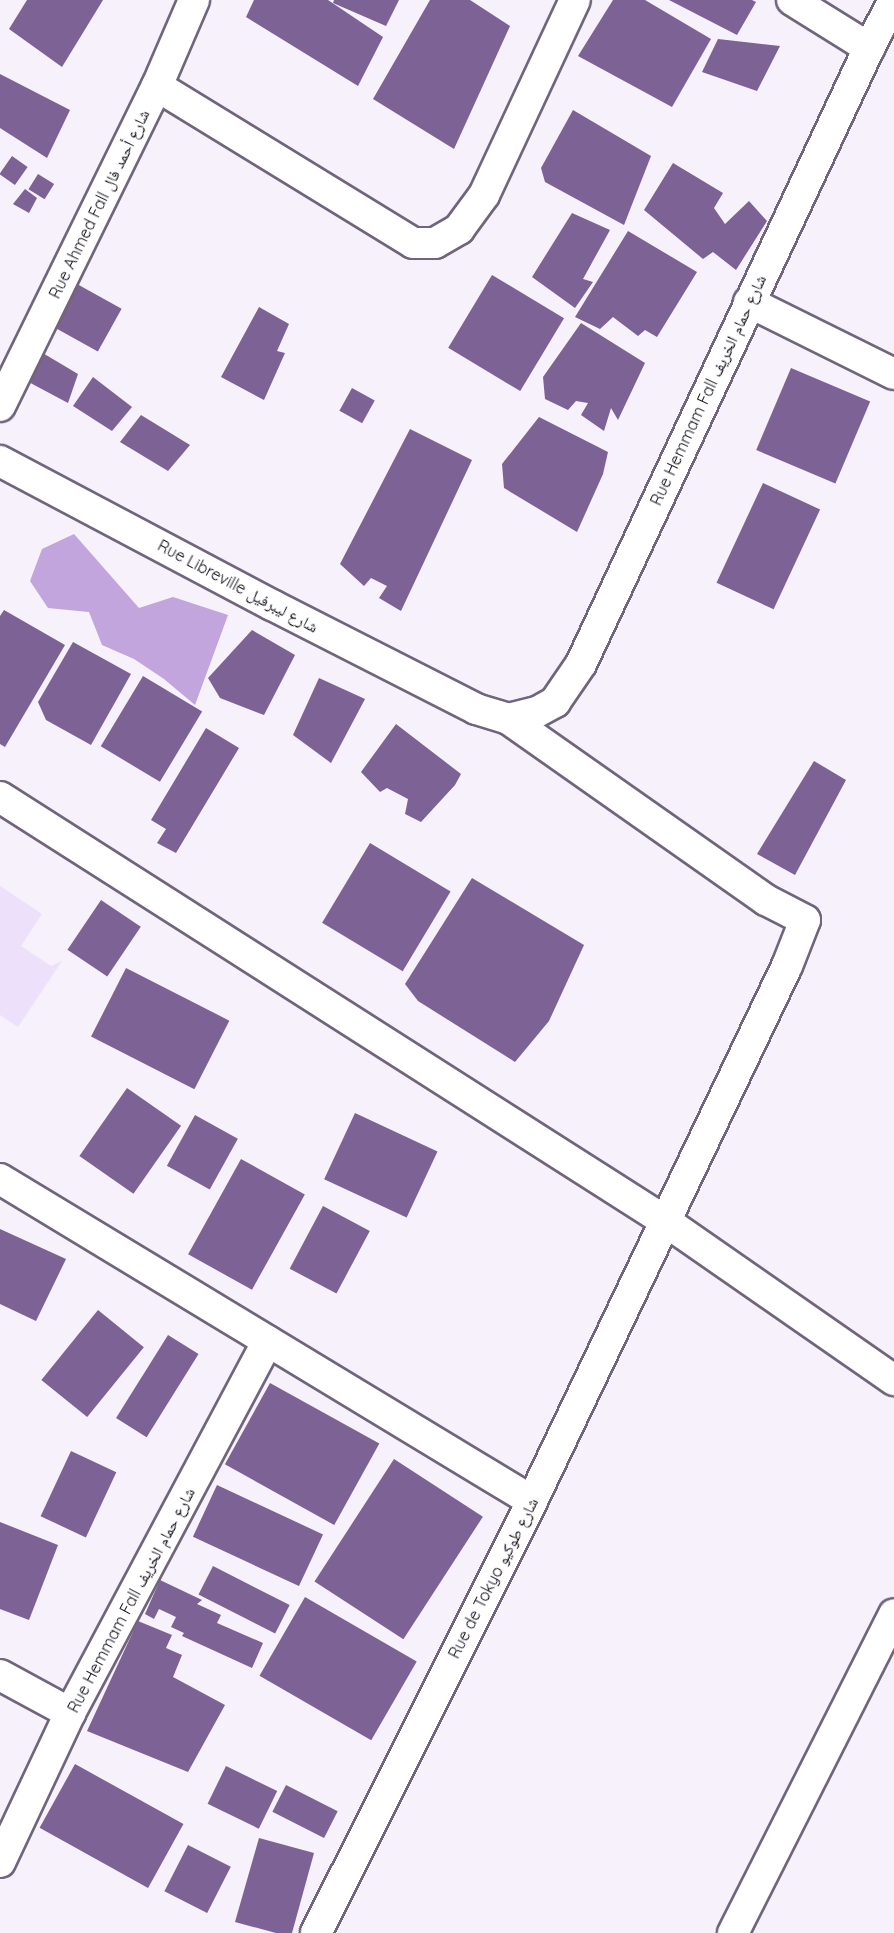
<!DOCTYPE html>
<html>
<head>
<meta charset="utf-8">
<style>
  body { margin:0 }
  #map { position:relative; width:894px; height:1933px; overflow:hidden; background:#f6f1fb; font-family:Quicksand,"Noto Naskh Arabic",sans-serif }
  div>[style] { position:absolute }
  .built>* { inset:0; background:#ede0fb }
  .water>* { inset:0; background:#c1a5dc }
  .building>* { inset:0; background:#7c6295; transform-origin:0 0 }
  .roads { filter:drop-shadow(2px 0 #70657c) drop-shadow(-2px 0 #70657c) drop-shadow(0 2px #70657c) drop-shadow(0 -2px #70657c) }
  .street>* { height:30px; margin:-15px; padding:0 15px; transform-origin:15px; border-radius:15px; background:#fff }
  span { translate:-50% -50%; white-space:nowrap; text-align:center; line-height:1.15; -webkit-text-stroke:5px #fff; paint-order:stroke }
  .street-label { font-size:16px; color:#151019 }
</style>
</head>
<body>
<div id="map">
  <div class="built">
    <div style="clip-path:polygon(0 886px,42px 914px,21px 946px,51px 966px,62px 961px,18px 1027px,0 1015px)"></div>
  </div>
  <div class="water">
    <div style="clip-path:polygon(74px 534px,139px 608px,173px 597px,228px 615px,195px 705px,164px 679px,134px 659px,102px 645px,89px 612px,48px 608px,30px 581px,42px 549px)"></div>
  </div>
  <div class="building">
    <div style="clip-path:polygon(27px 0,103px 0,62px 67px,9px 29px)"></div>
    <div style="clip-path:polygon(254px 0,328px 0,383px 37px,358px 86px,246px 17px)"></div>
    <div style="clip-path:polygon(334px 0,399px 0,386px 26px,333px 3px)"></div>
    <div style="clip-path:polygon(430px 0,470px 0,510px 26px,454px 149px,373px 99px)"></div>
    <div style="clip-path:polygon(613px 0,645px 0,711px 39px,672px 107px,578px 56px)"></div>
    <div style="clip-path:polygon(669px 0,752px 0,756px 2px,737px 35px)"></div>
    <div style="clip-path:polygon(718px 39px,780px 46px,757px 91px,702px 72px)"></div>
    <div style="clip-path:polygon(0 74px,70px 110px,47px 158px,0 128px)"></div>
    <div style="clip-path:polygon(573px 110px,651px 156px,624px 225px,545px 182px,541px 168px)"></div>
    <div style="left:12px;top:156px;width:19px;height:22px;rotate:35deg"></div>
    <div style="clip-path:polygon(673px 163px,723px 193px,714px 208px,725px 224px,749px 201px,767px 221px,736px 270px,713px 252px,703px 259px,644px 210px)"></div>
    <div style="left:38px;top:174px;width:19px;height:18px;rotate:32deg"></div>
    <div style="clip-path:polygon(25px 189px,37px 198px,29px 213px,13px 204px)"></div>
    <div style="clip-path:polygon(572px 213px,610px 230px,583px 279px,593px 282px,575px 308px,532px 277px)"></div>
    <div style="clip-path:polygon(628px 231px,697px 272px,657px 337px,645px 330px,638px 336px,613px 317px,600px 329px,575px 317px)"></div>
    <div style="left:492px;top:275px;width:84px;height:85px;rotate:31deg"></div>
    <div style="left:77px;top:284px;width:51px;height:49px;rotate:29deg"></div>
    <div style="clip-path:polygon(259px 307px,289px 324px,277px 351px,285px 353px,264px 400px,221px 377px)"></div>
    <div style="clip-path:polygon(581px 323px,645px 363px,618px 420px,611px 408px,604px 431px,581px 415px,588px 403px,576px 401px,568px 410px,545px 399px,543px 377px)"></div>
    <div style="clip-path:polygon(41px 352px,78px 374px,68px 403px,23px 379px)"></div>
    <div style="left:791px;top:368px;width:86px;height:89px;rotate:23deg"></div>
    <div style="clip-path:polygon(93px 377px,132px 407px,112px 431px,73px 406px)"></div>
    <div style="left:352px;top:388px;width:26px;height:26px;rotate:29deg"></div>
    <div style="clip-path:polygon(141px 415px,190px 445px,168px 471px,120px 442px)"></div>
    <div style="clip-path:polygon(539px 417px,608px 452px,603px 474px,577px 532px,504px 488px,502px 464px)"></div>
    <div style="clip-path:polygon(410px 429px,472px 460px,401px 611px,379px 598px,387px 586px,371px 578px,364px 586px,340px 564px)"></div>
    <div style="left:763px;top:483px;width:63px;height:110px;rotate:25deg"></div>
    <div style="clip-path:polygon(4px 610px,65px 645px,5px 747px,0 744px,0 616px)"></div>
    <div style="clip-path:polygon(252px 630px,295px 655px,264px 715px,220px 698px,208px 678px)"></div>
    <div style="clip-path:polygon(73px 642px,131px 674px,91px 745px,46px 720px,38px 702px)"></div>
    <div style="left:143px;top:676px;width:69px;height:82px;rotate:31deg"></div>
    <div style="clip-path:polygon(319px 678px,365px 699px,331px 763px,293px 735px)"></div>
    <div style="clip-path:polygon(396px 724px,461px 774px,455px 785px,421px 822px,405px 814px,408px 799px,387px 788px,380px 792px,361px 772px)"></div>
    <div style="clip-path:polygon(206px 728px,239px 748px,176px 853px,157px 843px,166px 829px,151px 820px)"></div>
    <div style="clip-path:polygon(814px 761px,846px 780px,795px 875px,757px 854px)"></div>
    <div style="left:370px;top:843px;width:94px;height:93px;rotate:31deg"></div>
    <div style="clip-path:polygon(472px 878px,584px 945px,549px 1021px,515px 1062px,418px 1001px,405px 984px)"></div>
    <div style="left:101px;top:900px;width:48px;height:60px;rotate:34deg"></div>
    <div style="left:126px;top:968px;width:116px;height:77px;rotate:27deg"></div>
    <div style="left:127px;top:1088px;width:66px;height:83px;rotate:35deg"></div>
    <div style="left:355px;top:1113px;width:91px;height:73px;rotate:25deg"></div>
    <div style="left:195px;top:1115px;width:49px;height:58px;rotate:29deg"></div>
    <div style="left:241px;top:1159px;width:73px;height:109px;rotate:29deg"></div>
    <div style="left:323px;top:1206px;width:53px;height:71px;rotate:28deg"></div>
    <div style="clip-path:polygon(0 1229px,66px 1259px,36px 1321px,0 1304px)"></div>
    <div style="left:98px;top:1310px;width:59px;height:90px;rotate:39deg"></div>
    <div style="left:168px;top:1335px;width:36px;height:98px;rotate:32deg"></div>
    <div style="left:270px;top:1383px;width:125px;height:93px;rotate:29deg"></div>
    <div style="left:71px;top:1451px;width:50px;height:72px;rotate:25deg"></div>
    <div style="left:394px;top:1459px;width:106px;height:146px;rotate:33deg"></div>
    <div style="left:217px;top:1485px;width:117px;height:57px;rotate:25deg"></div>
    <div style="clip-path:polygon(0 1522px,58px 1545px,29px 1620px,0 1609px)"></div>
    <div style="left:213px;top:1566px;width:86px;height:32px;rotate:27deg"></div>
    <div style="clip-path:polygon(160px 1580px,202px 1600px,197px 1604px,221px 1615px,217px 1623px,263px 1643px,252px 1668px,182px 1636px,184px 1633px,171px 1627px,176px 1617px,159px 1609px,154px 1619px,145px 1614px)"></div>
    <div style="left:305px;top:1597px;width:129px;height:91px;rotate:30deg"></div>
    <div style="clip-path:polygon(138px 1621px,172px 1635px,166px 1648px,182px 1655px,173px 1677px,225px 1705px,188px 1772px,87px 1731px)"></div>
    <div style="left:75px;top:1764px;width:124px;height:73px;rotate:29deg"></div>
    <div style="left:226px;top:1766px;width:57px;height:42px;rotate:26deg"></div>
    <div style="left:286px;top:1785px;width:58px;height:30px;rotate:27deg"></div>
    <div style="clip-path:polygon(259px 1838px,314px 1853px,292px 1933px,276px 1933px,235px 1922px)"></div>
    <div style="left:188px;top:1845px;width:48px;height:52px;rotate:27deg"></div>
  </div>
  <div class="roads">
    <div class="street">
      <div style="left:792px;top:0;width:91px;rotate:31.9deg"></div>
      <div style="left:157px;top:86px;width:300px;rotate:31.5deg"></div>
      <div style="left:413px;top:243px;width:22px"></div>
      <div style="left:435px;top:243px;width:28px;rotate:-30deg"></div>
      <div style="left:459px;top:229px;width:42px;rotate:-53.7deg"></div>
      <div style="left:484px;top:195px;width:215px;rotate:-65deg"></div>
      <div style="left:749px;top:302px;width:162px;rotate:26.4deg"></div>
      <div style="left:0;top:406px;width:356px;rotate:-63.9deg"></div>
      <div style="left:157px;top:86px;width:94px;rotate:-66.7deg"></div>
      <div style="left:0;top:461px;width:308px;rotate:27.9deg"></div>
      <div style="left:272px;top:605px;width:229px;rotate:27deg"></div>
      <div style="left:476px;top:709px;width:34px;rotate:17deg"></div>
      <div style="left:508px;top:719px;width:30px;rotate:-14deg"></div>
      <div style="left:537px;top:712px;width:21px;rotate:-29deg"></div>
      <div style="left:555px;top:702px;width:46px;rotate:-55.6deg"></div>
      <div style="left:581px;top:664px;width:680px;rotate:-64.94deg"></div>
      <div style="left:869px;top:48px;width:54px;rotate:-62.5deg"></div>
      <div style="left:0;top:797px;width:789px;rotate:32.52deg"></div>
      <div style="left:665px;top:1221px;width:279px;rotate:34.8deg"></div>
      <div style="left:0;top:1179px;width:622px;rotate:31.18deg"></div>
      <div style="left:0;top:1675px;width:80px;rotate:28.5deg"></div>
      <div style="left:0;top:1862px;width:165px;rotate:-64.8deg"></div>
      <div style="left:70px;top:1713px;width:421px;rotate:-62deg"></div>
      <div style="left:316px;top:1933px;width:483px;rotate:-63.4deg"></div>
      <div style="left:532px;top:1501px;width:593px;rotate:-64.52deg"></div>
      <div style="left:787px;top:966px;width:49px;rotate:-68.6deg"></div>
      <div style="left:805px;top:920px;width:44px;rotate:-152.9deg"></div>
      <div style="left:766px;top:900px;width:315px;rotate:-144.9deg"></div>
      <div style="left:733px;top:1933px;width:357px;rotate:-63.2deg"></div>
    </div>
  </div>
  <div class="street-label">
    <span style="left:99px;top:204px;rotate:-64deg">Rue Ahmed Fall شارع أحمد فال</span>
    <span style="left:708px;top:390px;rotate:-65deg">Rue Hemmam Fall شارع حمام الخريف</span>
    <span style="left:238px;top:586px;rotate:28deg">Rue Libreville شارع ليبرفيل</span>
    <span style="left:493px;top:1578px;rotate:-63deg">Rue de Tokyo شارع طوكيو</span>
    <span style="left:131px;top:1600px;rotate:-62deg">Rue Hemmam Fall شارع حمام الخريف</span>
  </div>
</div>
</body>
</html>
